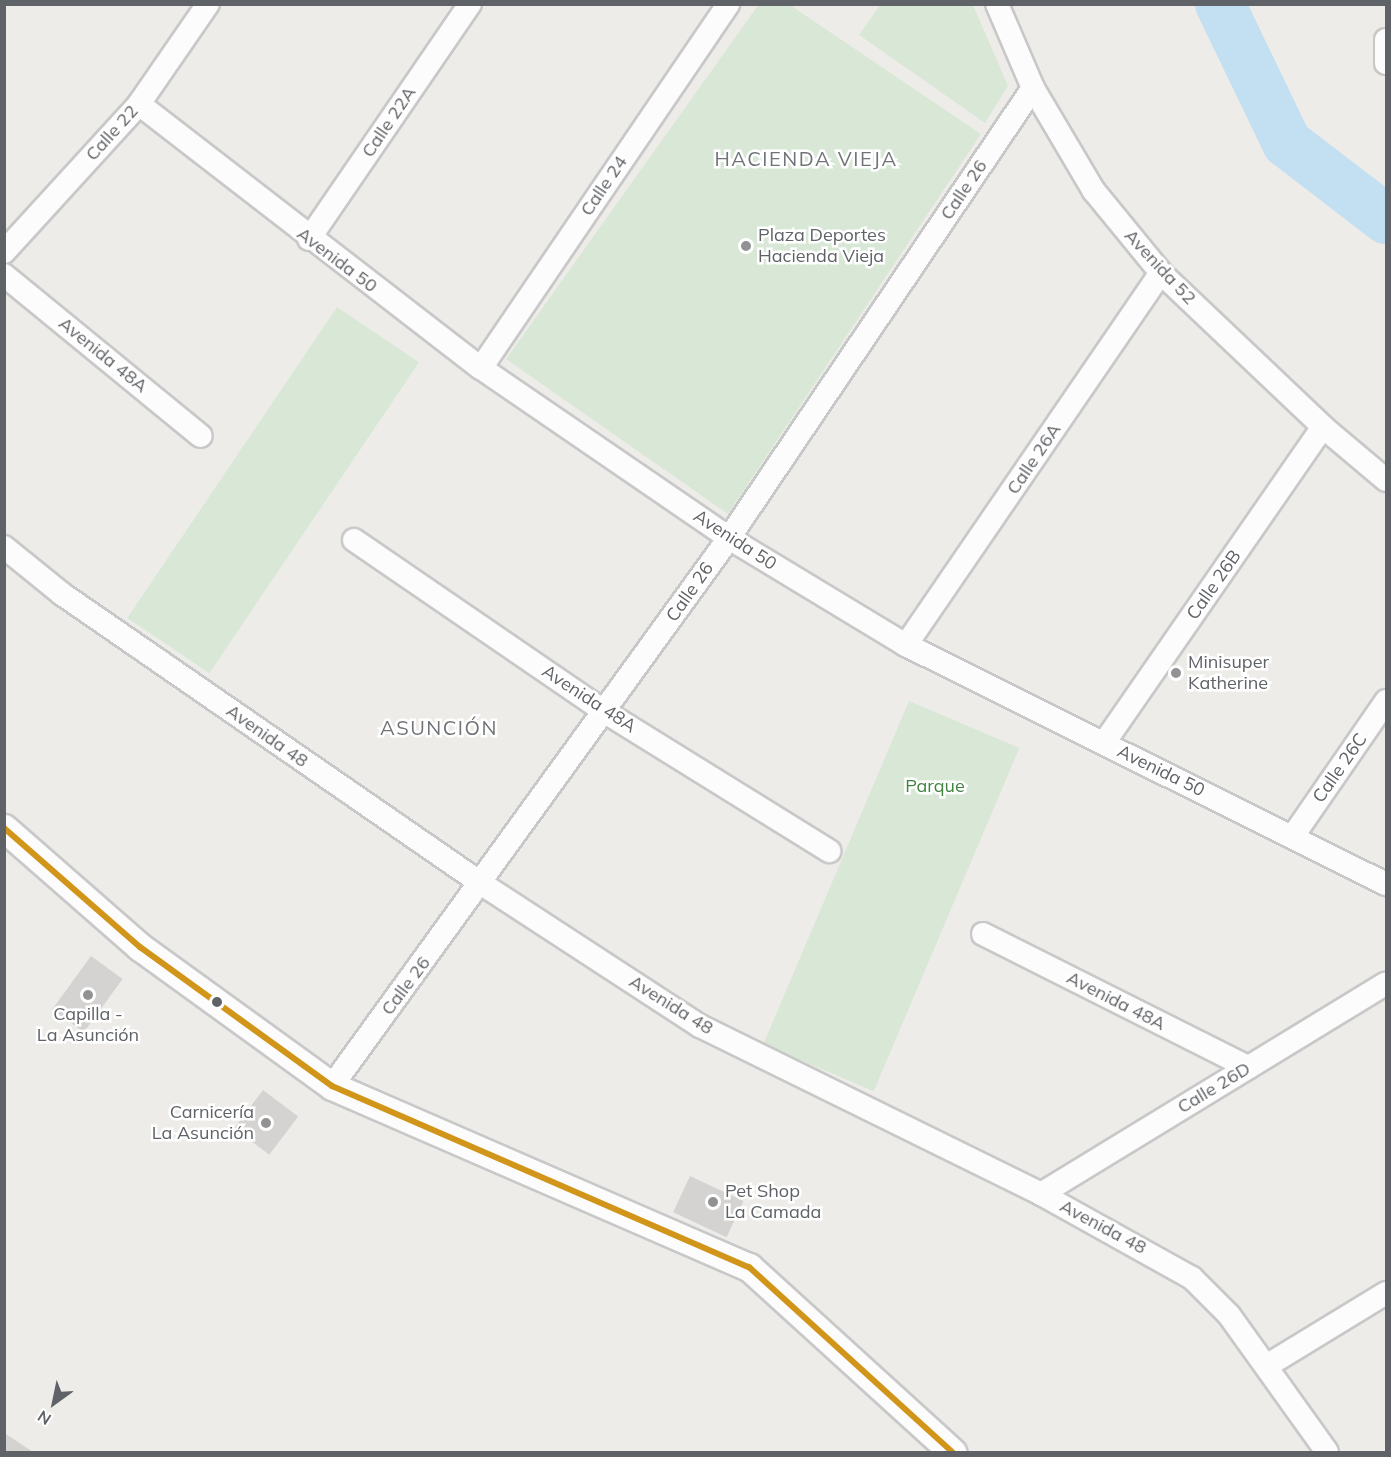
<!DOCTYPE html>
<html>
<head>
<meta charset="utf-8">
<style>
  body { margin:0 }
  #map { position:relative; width:1391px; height:1457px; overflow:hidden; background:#eeece9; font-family:Mulish,sans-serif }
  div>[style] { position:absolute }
  .green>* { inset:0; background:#d9e8d6; transform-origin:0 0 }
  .river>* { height:50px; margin:-25px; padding:0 25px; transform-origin:25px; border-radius:25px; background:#c3dff2 }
  .building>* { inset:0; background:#d5d3d2; transform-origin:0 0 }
  .roads { filter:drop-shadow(2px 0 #c9c8c8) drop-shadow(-2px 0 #c9c8c8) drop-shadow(0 2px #c9c8c8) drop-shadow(0 -2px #c9c8c8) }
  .minor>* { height:22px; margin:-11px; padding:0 11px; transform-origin:11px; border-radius:11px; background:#fcfcfc }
  .tertiary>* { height:27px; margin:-13.5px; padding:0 13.5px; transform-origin:13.5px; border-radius:13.5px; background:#fcfcfc }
  .bus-1>* { height:6px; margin:-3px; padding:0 3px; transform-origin:3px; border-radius:3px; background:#d1951a }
  .dots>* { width:16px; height:16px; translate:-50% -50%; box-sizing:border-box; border:3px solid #fff; border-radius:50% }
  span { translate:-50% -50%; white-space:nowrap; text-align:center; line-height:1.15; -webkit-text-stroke:5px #fff; paint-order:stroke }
  .street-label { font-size:18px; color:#5f6266 }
  .poi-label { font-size:18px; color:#5f6266 }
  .left { translate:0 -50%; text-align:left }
  .right { translate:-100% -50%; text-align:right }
  .park-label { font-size:18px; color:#418442 }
  .neighbourhood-label { font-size:20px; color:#707478; letter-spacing:1.5px }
  .frame { position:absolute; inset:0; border:6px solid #5f6266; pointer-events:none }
  .north { position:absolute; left:24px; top:1373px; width:60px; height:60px; -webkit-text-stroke:4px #fff; paint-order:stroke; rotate:213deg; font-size:16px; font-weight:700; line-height:24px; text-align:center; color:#5f6266 }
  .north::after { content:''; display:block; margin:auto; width:21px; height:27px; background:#5f6266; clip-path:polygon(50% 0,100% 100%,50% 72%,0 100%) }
</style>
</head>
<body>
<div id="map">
  <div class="green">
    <div style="clip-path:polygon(759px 4px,790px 5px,981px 134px,728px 514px,506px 359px)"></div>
    <div style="clip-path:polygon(880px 5px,973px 5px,1008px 86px,985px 123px,859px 35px)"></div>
    <div style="left:337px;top:307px;width:99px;height:375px;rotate:34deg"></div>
    <div style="left:909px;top:701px;width:120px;height:373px;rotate:23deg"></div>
  </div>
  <div class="river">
    <div style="left:1220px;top:4px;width:154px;rotate:64.3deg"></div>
    <div style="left:1287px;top:143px;width:125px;rotate:37.5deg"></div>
  </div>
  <div class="building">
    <div style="left:91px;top:956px;width:39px;height:66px;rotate:36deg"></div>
    <div style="left:263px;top:1090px;width:44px;height:48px;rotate:37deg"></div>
    <div style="left:690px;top:1176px;width:59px;height:40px;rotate:25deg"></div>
    <div style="clip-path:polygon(4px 1433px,18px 1442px,33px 1452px,4px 1452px)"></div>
  </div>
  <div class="roads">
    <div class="minor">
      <div style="left:997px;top:4px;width:91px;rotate:66.8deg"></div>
      <div style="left:1033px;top:88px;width:120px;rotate:59.4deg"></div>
      <div style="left:1094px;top:191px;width:106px;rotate:50.7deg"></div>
      <div style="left:1161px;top:273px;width:224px;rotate:43.5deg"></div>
      <div style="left:1323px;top:427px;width:82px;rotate:40.1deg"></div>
      <div style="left:1386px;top:40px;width:23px;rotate:90deg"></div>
      <div style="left:139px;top:104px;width:432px;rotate:37.7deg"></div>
      <div style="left:481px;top:368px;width:301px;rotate:34.4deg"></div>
      <div style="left:729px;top:538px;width:207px;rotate:31.2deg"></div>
      <div style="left:906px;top:645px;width:536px;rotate:26.47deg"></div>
      <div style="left:309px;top:239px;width:285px;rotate:-55.6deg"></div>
      <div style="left:4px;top:252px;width:200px;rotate:-47.6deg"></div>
      <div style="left:139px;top:104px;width:121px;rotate:-55.4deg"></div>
      <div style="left:4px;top:275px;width:254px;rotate:39.3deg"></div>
      <div style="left:481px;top:368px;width:440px;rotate:-55.8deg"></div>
      <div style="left:354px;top:540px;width:304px;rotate:34.4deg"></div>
      <div style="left:605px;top:712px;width:264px;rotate:31.8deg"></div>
      <div style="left:4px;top:547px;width:75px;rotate:39deg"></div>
      <div style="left:62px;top:594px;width:510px;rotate:34.62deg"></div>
      <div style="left:482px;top:884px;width:260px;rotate:33.1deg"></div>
      <div style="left:700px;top:1026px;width:380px;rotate:26.2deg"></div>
      <div style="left:1041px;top:1194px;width:173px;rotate:29.1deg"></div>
      <div style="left:1192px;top:1278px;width:52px;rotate:45deg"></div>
      <div style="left:1229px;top:1315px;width:168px;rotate:54.4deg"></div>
      <div style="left:906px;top:645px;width:451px;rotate:-55.6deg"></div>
      <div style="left:1104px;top:743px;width:384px;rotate:-55.3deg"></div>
      <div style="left:1293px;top:836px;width:164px;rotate:-55.4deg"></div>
      <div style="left:983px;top:934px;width:297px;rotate:26.7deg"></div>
      <div style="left:332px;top:1086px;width:677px;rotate:-54.08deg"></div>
      <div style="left:729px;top:538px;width:543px;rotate:-55.96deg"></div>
      <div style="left:1041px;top:1194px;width:404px;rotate:-31.4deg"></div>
      <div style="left:1268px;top:1365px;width:138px;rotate:-31.4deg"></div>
    </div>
    <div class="tertiary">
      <div style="left:4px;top:828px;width:181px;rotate:41.2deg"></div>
      <div style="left:140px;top:947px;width:237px;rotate:35.9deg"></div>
      <div style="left:332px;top:1086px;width:455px;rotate:23.5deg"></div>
      <div style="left:749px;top:1267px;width:275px;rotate:42.3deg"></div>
    </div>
  </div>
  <div class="bus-1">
    <div style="left:4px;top:828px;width:181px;rotate:41.2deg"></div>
    <div style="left:140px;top:947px;width:237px;rotate:35.9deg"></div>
    <div style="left:332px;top:1086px;width:455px;rotate:23.5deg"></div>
    <div style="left:749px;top:1267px;width:275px;rotate:42.3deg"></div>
  </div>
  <div class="dots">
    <div style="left:746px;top:246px;background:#919294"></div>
    <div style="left:1176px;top:673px;background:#919294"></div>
    <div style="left:88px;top:995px;background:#919294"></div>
    <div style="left:217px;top:1002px;background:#5f6266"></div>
    <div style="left:266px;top:1123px;background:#919294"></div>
    <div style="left:713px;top:1202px;background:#919294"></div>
  </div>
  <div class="street-label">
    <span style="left:389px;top:122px;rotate:-56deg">Calle 22A</span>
    <span style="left:112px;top:133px;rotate:-48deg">Calle 22</span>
    <span style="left:604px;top:186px;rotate:-56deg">Calle 24</span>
    <span style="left:964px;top:190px;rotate:-56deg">Calle 26</span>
    <span style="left:337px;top:260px;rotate:37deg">Avenida 50</span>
    <span style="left:1160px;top:267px;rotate:47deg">Avenida 52</span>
    <span style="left:103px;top:355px;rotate:39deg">Avenida 48A</span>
    <span style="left:1034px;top:459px;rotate:-56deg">Calle 26A</span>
    <span style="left:735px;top:540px;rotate:33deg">Avenida 50</span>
    <span style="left:1214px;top:585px;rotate:-55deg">Calle 26B</span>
    <span style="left:690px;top:592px;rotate:-55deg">Calle 26</span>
    <span style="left:589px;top:699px;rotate:33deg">Avenida 48A</span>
    <span style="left:267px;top:736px;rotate:35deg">Avenida 48</span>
    <span style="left:1340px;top:768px;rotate:-55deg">Calle 26C</span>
    <span style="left:1161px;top:771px;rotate:26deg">Avenida 50</span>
    <span style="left:406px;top:986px;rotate:-53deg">Calle 26</span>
    <span style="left:1116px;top:1001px;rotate:27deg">Avenida 48A</span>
    <span style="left:671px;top:1005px;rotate:32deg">Avenida 48</span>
    <span style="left:1214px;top:1088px;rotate:-31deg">Calle 26D</span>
    <span style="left:1103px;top:1227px;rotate:28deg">Avenida 48</span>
  </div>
  <div class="poi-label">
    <span class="left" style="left:758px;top:246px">Plaza Deportes<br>Hacienda Vieja</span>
    <span class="left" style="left:1188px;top:673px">Minisuper<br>Katherine</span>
    <span style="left:88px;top:1025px">Capilla -<br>La Asunción</span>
    <span class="right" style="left:254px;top:1123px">Carnicería<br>La Asunción</span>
    <span class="left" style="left:725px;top:1202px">Pet Shop<br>La Camada</span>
  </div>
  <div class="park-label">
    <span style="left:935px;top:786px">Parque</span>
  </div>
  <div class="neighbourhood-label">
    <span style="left:806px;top:158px">HACIENDA VIEJA</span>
    <span style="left:439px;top:727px">ASUNCIÓN</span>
  </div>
  <div class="frame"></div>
  <div class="north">N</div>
</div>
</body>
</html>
